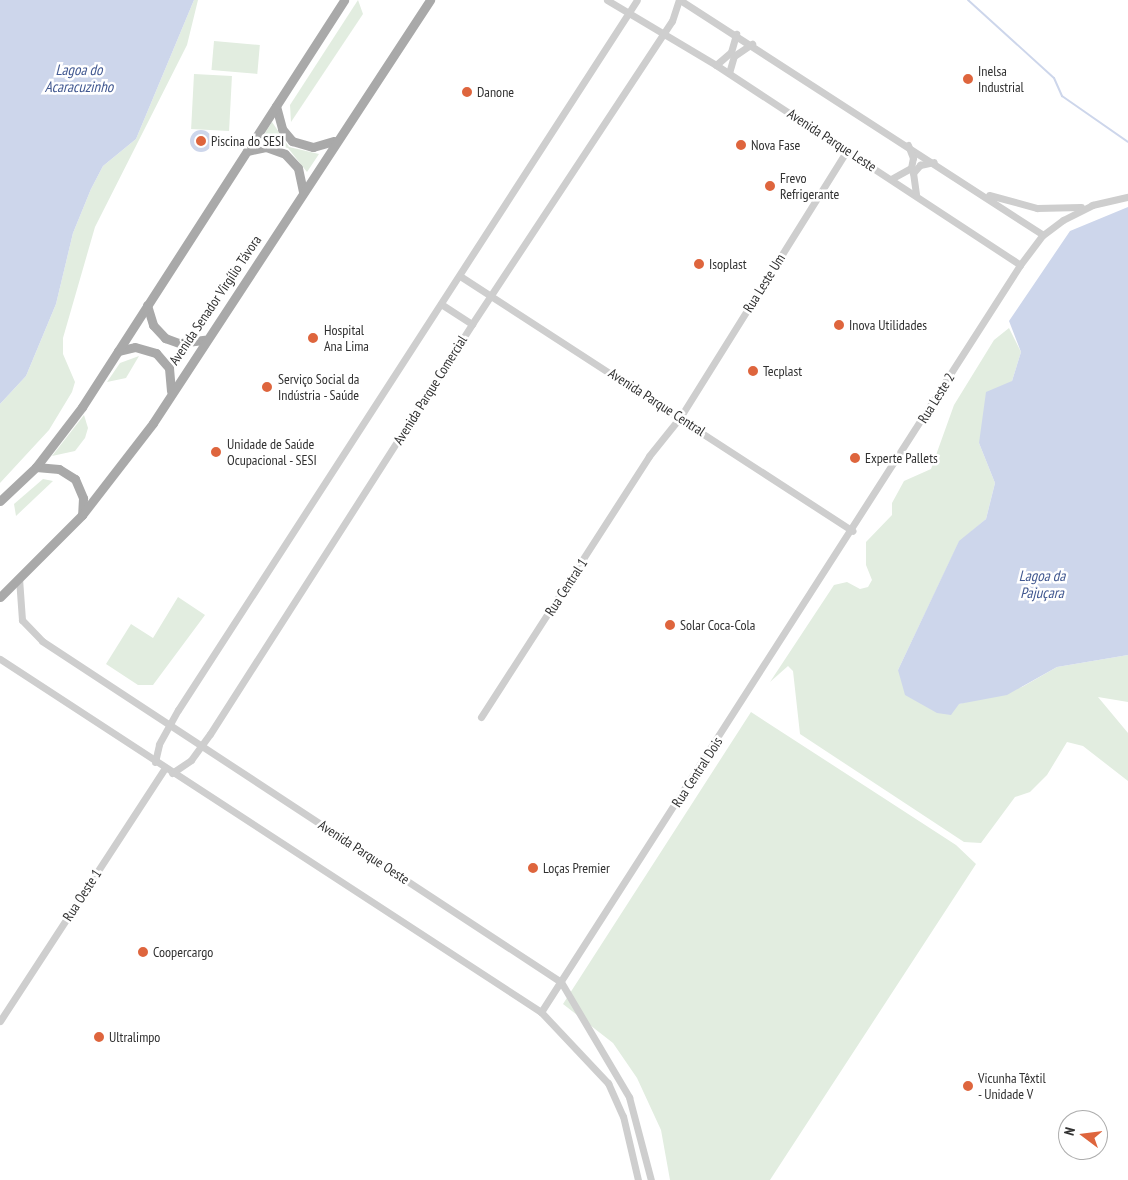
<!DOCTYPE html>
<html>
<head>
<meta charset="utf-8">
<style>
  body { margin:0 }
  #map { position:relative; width:1128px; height:1180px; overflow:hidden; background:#fff; font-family:"PT Sans Narrow",sans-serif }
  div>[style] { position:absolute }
  .green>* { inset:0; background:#e2ede0; transform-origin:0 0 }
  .water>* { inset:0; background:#cdd6eb }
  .round { border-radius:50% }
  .stream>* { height:2px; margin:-1px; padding:0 1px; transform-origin:1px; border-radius:1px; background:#cdd6eb }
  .minor>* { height:7px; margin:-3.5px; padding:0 3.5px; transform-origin:3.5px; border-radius:3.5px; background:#cecece }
  .major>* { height:9px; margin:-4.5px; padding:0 4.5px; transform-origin:4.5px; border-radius:4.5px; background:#a9a9a9 }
  .dots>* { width:14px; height:14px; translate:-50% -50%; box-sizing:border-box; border:2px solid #fff; border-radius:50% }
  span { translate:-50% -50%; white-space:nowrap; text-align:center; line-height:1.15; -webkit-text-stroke:5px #fff; paint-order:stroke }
  .poi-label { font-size:14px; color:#313131 }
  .left { translate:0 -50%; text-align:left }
  .street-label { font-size:14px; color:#313131 }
  .water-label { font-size:15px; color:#415890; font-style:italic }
  .north { position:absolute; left:1058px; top:1110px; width:50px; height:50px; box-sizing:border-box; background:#fff; border:1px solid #adadad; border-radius:50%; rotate:285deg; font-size:14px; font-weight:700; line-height:20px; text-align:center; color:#313131 }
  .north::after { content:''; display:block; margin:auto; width:18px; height:22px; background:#de653d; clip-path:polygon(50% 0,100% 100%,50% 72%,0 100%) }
</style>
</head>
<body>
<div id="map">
  <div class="green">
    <div style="clip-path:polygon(194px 0,198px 0,187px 45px,95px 227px,63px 338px,63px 354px,75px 382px,72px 392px,49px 430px,0 483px,0 404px,26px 376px,56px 304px,73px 233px,91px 189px,103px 166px,136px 139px)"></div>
    <div style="clip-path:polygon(358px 0,363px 14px,291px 122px,290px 105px)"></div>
    <div style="left:214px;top:41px;width:46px;height:29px;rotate:5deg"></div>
    <div style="left:194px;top:74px;width:38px;height:55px;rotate:3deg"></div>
    <div style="clip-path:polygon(272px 122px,289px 147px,319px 154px,307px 172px,288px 148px,260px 141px)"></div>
    <div style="clip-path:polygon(1009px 328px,1021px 352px,1012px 381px,979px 443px,995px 483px,986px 519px,959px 542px,898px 670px,959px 704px,1022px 687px,1057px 667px,1128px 655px,1128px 702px,1098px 697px,1128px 733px,1128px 781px,1083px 746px,1067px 742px,1047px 775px,1030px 792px,1015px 797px,981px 843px,964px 842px,800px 734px,793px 671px,788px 666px,770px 682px,834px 585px,847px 582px,860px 589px,868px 587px,872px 580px,866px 565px,866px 542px,892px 515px,892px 503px,904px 481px,931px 469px,954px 405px,994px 340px)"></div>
    <div style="clip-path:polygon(139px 356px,126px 378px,107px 382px,120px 363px)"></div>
    <div style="clip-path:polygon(84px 415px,88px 428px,85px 438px,75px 451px,52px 456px)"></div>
    <div style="clip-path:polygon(43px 479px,53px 481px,16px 516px,14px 504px)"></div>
    <div style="clip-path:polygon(178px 597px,205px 615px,153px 685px,138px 685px,106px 664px,131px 624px,153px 638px)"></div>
    <div style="clip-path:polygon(751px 712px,956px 845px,976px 864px,770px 1180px,670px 1180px,661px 1130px,637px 1078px,613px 1043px,563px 1004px)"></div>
  </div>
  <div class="water">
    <div style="clip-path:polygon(0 0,194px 0,136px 139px,103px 166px,91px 189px,73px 233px,56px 304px,26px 376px,0 404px)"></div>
    <div class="round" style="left:190px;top:130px;width:22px;height:22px"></div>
    <div style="clip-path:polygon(1128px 207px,1128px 655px,1057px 667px,1007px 695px,959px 704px,951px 715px,937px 713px,905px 695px,898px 670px,959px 541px,986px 519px,995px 483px,979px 443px,986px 392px,1012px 381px,1021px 352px,1009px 321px,1070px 231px)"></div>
  </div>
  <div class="stream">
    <div style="left:968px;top:0;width:116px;rotate:42.2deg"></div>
    <div style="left:1054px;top:78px;width:20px;rotate:66deg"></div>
    <div style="left:1062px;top:96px;width:80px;rotate:34.9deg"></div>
  </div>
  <div class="minor">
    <div style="left:607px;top:0;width:127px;rotate:30.8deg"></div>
    <div style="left:716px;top:65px;width:364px;rotate:33.3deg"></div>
    <div style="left:680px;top:0;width:432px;rotate:32.9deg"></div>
    <div style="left:716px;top:65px;width:20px;rotate:-41deg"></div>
    <div style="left:731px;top:52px;width:19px;rotate:-74deg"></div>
    <div style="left:729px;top:73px;width:18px;rotate:-74deg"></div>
    <div style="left:734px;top:56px;width:22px;rotate:-34deg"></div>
    <div style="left:891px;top:179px;width:23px;rotate:-29deg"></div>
    <div style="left:911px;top:168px;width:10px;rotate:-79deg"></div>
    <div style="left:913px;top:158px;width:14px;rotate:-111deg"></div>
    <div style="left:916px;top:194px;width:21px;rotate:-98deg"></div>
    <div style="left:913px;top:173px;width:11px;rotate:-49deg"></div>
    <div style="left:920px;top:165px;width:14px;rotate:-12deg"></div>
    <div style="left:989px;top:195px;width:50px;rotate:15.2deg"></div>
    <div style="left:1037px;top:208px;width:44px;rotate:-1.3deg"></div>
    <div style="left:460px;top:276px;width:468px;rotate:33deg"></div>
    <div style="left:441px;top:304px;width:37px;rotate:33deg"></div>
    <div style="left:19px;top:578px;width:42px;rotate:85.9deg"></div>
    <div style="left:22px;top:620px;width:29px;rotate:46deg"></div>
    <div style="left:42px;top:641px;width:621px;rotate:33.31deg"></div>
    <div style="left:561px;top:982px;width:134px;rotate:59.4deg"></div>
    <div style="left:629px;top:1097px;width:86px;rotate:75.2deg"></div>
    <div style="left:0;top:659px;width:646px;rotate:33.12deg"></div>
    <div style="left:541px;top:1012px;width:98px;rotate:46.7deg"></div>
    <div style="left:608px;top:1083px;width:36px;rotate:66deg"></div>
    <div style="left:623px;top:1116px;width:66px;rotate:76.8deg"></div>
    <div style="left:481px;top:717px;width:310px;rotate:-57.2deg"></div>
    <div style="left:649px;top:456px;width:51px;rotate:-51.3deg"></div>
    <div style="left:681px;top:416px;width:314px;rotate:-58deg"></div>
    <div style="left:155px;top:762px;width:18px;rotate:-77deg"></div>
    <div style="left:159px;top:744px;width:39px;rotate:-61deg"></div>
    <div style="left:178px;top:710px;width:845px;rotate:-57.12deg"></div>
    <div style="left:172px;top:773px;width:23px;rotate:-34deg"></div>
    <div style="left:191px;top:760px;width:32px;rotate:-54deg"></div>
    <div style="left:210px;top:734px;width:487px;rotate:-57.4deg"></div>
    <div style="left:472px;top:324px;width:363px;rotate:-56.6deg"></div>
    <div style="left:672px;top:21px;width:22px;rotate:-72deg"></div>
    <div style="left:541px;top:1012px;width:887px;rotate:-57.33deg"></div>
    <div style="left:1020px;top:265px;width:38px;rotate:-53deg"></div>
    <div style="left:1043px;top:235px;width:25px;rotate:-37deg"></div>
    <div style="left:1063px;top:220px;width:33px;rotate:-27deg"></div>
    <div style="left:1092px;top:205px;width:37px;rotate:-13deg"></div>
    <div style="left:0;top:1021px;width:302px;rotate:-56.9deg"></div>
  </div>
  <div class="major">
    <div style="left:276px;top:106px;width:24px;rotate:75deg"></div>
    <div style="left:282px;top:129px;width:16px;rotate:50deg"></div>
    <div style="left:292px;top:141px;width:22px;rotate:16deg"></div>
    <div style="left:313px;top:147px;width:22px;rotate:-16deg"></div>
    <div style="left:247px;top:151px;width:19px;rotate:-12deg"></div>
    <div style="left:266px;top:147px;width:20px;rotate:20deg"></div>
    <div style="left:285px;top:154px;width:19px;rotate:47deg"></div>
    <div style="left:298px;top:168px;width:24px;rotate:78deg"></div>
    <div style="left:147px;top:305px;width:21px;rotate:73deg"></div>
    <div style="left:153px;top:325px;width:18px;rotate:47deg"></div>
    <div style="left:165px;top:338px;width:15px;rotate:20deg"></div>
    <div style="left:179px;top:343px;width:26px;rotate:-7deg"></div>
    <div style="left:118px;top:351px;width:17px;rotate:-13deg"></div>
    <div style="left:135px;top:347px;width:22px;rotate:16deg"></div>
    <div style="left:156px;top:353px;width:20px;rotate:49deg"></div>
    <div style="left:169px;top:368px;width:23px;rotate:85deg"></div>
    <div style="left:36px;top:467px;width:23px;rotate:5deg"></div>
    <div style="left:59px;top:469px;width:19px;rotate:32deg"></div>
    <div style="left:75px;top:479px;width:21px;rotate:67deg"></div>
    <div style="left:83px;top:498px;width:17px;rotate:93deg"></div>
    <div style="left:0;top:501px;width:50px;rotate:-43.4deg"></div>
    <div style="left:36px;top:467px;width:76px;rotate:-52.5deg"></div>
    <div style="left:82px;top:407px;width:484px;rotate:-57.2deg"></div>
    <div style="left:0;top:597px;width:116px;rotate:-45deg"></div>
    <div style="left:82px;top:515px;width:116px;rotate:-52.3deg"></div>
    <div style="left:153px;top:423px;width:506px;rotate:-56.78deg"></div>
  </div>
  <div class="dots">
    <div style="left:968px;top:79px;background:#de653d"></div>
    <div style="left:467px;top:92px;background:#de653d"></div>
    <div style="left:201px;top:141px;background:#de653d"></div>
    <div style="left:741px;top:145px;background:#de653d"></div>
    <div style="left:770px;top:186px;background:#de653d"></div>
    <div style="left:699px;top:264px;background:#de653d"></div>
    <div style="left:839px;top:325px;background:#de653d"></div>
    <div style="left:313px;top:338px;background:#de653d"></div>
    <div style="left:753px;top:371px;background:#de653d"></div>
    <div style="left:267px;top:387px;background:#de653d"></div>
    <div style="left:216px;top:452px;background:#de653d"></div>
    <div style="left:855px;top:458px;background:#de653d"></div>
    <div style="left:670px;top:625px;background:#de653d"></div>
    <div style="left:533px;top:868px;background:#de653d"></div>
    <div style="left:143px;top:952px;background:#de653d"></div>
    <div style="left:99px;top:1037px;background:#de653d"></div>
    <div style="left:968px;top:1086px;background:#de653d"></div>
  </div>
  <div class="poi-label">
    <span class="left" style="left:978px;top:79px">Inelsa<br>Industrial</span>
    <span class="left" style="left:477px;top:92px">Danone</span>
    <span class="left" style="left:211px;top:141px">Piscina do SESI</span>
    <span class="left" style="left:751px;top:145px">Nova Fase</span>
    <span class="left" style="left:780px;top:186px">Frevo<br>Refrigerante</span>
    <span class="left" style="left:709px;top:264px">Isoplast</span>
    <span class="left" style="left:849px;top:325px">Inova Utilidades</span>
    <span class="left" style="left:324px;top:338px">Hospital<br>Ana Lima</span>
    <span class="left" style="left:763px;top:371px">Tecplast</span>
    <span class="left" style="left:278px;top:387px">Serviço Social da<br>Indústria - Saúde</span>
    <span class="left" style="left:227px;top:452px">Unidade de Saúde<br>Ocupacional - SESI</span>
    <span class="left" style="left:865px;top:458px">Experte Pallets</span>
    <span class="left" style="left:680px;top:625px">Solar Coca-Cola</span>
    <span class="left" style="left:543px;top:868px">Loças Premier</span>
    <span class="left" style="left:153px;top:952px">Coopercargo</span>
    <span class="left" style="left:109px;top:1037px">Ultralimpo</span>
    <span class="left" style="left:978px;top:1086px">Vicunha Têxtil<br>- Unidade V</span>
  </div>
  <div class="street-label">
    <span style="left:832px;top:140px;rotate:33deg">Avenida Parque Leste</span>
    <span style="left:764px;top:283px;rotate:-58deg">Rua Leste Um</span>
    <span style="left:215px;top:300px;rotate:-56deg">Avenida Senador Virgílio Távora</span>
    <span style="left:430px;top:390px;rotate:-58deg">Avenida Parque Comercial</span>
    <span style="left:936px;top:398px;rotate:-58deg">Rua Leste 2</span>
    <span style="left:657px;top:402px;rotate:33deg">Avenida Parque Central</span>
    <span style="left:566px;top:587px;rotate:-57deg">Rua Central 1</span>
    <span style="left:697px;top:772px;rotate:-57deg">Rua Central Dois</span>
    <span style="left:364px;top:852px;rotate:33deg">Avenida Parque Oeste</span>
    <span style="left:82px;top:895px;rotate:-57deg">Rua Oeste 1</span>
  </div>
  <div class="water-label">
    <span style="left:79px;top:78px">Lagoa do<br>Acaracuzinho</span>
    <span style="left:1042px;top:584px">Lagoa da<br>Pajuçara</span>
  </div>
  <div class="north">N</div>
</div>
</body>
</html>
